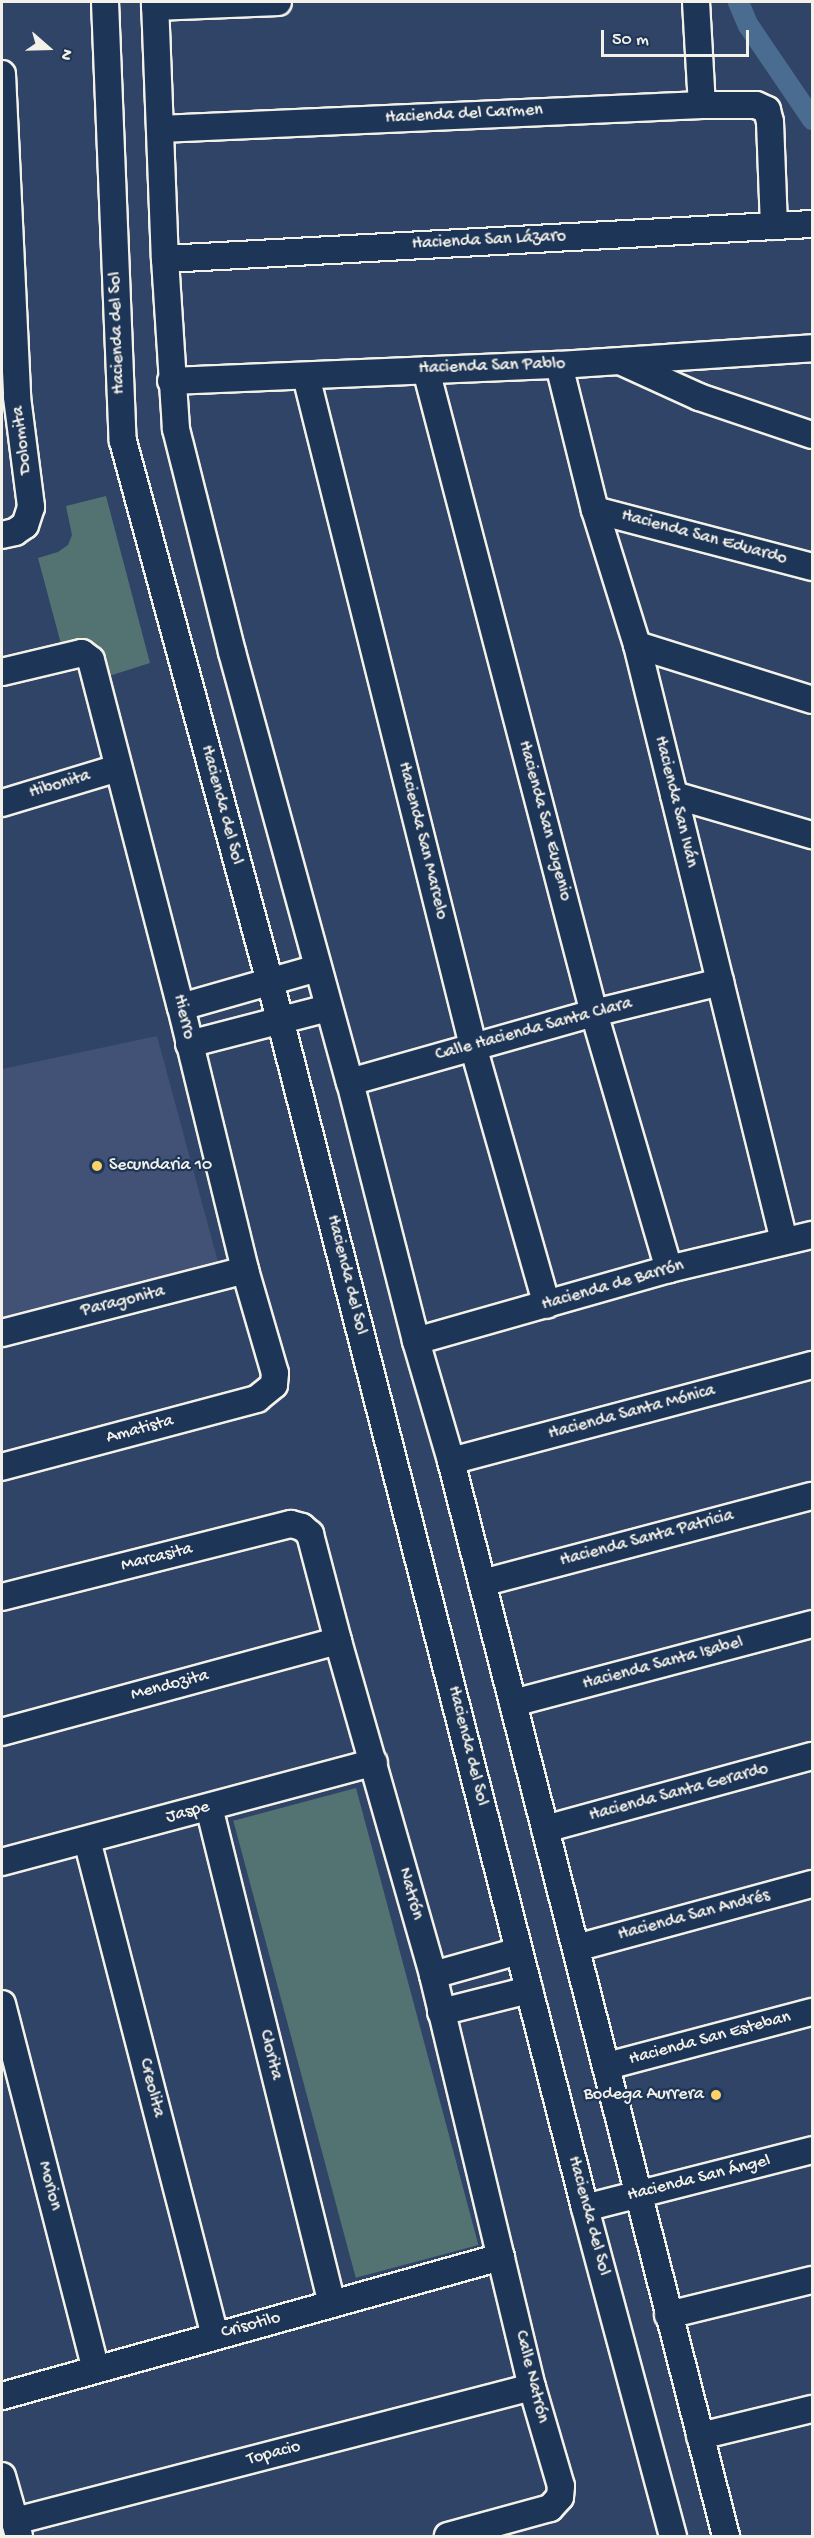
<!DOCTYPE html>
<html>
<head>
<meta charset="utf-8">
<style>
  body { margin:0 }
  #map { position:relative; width:814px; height:2538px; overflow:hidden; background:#304468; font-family:"Gochi Hand",sans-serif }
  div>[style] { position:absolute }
  .built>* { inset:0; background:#425276 }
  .green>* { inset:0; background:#537272; transform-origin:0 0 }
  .canal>* { height:21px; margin:-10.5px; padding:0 10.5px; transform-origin:10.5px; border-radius:10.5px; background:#4a6c90 }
  .roads { filter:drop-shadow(2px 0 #f4f1e8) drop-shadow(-2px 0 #f4f1e8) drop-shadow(0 2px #f4f1e8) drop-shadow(0 -2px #f4f1e8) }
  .minor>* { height:26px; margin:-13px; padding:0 13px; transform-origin:13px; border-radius:13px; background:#1d3557 }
  .dots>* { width:16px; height:16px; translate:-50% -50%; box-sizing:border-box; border:3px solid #1d3557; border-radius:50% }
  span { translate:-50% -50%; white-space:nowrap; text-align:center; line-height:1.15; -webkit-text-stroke:4.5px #1d3557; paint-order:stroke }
  .street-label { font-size:18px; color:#f4f1e8 }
  .poi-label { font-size:18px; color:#f4f1e8 }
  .left { translate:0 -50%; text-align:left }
  .right { translate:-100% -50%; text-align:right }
  .frame { position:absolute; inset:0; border:3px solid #f4f1e8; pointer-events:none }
  .north { position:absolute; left:18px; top:18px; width:60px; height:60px; -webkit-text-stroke:4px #1d3557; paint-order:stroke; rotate:110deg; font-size:16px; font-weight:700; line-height:24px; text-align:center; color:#f4f1e8 }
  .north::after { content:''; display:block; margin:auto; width:21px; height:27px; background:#f4f1e8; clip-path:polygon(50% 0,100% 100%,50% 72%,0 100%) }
  .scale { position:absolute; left:601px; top:30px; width:148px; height:27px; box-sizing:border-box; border:3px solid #f4f1e8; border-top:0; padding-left:8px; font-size:18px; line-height:21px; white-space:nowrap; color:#f4f1e8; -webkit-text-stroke:4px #1d3557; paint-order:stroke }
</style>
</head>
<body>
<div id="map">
  <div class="built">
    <div style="clip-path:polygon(157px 1036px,218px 1262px,2px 1318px,2px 1069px)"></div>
  </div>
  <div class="green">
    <div style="clip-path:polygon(106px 496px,150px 663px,109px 676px,101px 660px,80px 645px,70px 641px,61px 644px,38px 558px,58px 552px,68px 545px,72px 535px,66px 506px)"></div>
    <div style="left:356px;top:1788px;width:473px;height:127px;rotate:75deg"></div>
  </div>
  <div class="canal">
    <div style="left:738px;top:2px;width:25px;rotate:67deg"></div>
    <div style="left:748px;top:25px;width:114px;rotate:55.8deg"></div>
  </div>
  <div class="roads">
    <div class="minor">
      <div style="left:105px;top:2px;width:439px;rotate:87.7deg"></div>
      <div style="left:123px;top:441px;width:599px;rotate:74.8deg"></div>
      <div style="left:280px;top:1019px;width:1227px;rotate:75.61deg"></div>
      <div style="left:585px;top:2208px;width:340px;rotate:75deg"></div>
      <div style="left:155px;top:2px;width:257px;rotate:87.8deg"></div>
      <div style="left:165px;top:259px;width:170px;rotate:86.3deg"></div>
      <div style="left:176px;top:429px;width:230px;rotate:75.9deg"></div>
      <div style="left:232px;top:652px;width:446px;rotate:74.7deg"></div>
      <div style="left:350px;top:1082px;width:267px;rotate:75.7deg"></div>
      <div style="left:416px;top:1341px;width:125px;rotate:73.7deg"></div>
      <div style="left:451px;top:1461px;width:1110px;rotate:75.65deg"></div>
      <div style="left:696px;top:2px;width:103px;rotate:86.7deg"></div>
      <div style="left:155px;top:7px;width:123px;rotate:-2.3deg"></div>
      <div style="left:2px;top:74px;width:323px;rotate:87.3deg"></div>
      <div style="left:17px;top:397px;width:111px;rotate:82.7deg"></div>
      <div style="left:31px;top:507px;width:19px;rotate:108deg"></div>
      <div style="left:25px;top:525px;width:12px;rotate:145deg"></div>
      <div style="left:15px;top:532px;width:13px;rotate:167deg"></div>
      <div style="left:160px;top:129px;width:543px;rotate:-2.54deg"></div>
      <div style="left:702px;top:105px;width:54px"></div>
      <div style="left:756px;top:105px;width:12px;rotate:24deg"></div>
      <div style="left:767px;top:110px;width:12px;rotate:76deg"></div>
      <div style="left:770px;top:122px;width:104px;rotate:87.8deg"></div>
      <div style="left:165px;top:259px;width:648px;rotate:-3.1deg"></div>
      <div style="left:622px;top:362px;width:85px;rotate:24.4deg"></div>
      <div style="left:699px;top:397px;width:119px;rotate:18.6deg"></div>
      <div style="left:559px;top:365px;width:149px;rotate:76.1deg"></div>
      <div style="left:595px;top:510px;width:141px;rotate:72.7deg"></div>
      <div style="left:637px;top:645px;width:614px;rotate:76.14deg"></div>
      <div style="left:426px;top:370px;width:665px;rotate:75.36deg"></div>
      <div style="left:594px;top:1013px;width:267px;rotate:73.7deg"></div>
      <div style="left:306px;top:376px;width:690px;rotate:76deg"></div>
      <div style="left:473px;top:1046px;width:269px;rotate:74.1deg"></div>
      <div style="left:171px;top:381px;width:388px;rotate:-2.4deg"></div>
      <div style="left:559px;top:365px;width:254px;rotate:-3.8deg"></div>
      <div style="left:595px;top:510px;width:224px;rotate:14.7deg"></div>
      <div style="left:637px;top:645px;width:183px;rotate:17.4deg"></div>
      <div style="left:2px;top:672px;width:82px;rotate:-13.4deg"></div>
      <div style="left:82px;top:653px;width:11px;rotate:38deg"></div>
      <div style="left:91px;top:660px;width:358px;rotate:75.5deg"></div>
      <div style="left:181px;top:1007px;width:271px;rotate:76.3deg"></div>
      <div style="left:245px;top:1270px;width:107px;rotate:73.8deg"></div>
      <div style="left:275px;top:1373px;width:12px;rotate:95deg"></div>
      <div style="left:274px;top:1385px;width:22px;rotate:141deg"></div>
      <div style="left:257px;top:1399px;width:264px;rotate:165.1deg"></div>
      <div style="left:674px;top:795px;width:144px;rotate:16.2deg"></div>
      <div style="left:2px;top:803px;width:121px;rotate:-16.8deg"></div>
      <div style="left:181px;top:1007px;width:142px;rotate:-15.9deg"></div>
      <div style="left:189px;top:1044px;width:144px;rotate:-14.5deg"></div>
      <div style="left:350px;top:1082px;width:254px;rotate:-15.8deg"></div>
      <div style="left:594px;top:1013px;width:130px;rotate:-13.8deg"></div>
      <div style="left:2px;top:1333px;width:251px;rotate:-14.5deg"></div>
      <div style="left:416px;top:1341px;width:263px;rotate:-15.9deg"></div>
      <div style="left:669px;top:1269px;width:147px;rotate:-13.4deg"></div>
      <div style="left:451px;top:1461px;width:374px;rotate:-14.9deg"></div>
      <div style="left:482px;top:1583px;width:341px;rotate:-14.8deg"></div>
      <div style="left:2px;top:1597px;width:298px;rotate:-14.2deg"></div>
      <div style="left:291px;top:1524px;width:11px;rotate:15deg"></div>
      <div style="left:302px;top:1527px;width:11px;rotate:41deg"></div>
      <div style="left:310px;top:1534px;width:111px;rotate:75.3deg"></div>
      <div style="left:338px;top:1641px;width:347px;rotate:74.1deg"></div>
      <div style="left:433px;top:1975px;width:424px;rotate:76.5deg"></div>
      <div style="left:532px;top:2387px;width:103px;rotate:73.7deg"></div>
      <div style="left:561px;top:2486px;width:11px;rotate:95deg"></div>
      <div style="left:560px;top:2497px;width:15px;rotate:132deg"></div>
      <div style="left:550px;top:2508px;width:106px;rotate:164.6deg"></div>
      <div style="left:513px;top:1703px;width:309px;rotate:-14.8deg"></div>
      <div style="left:2px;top:1732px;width:348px;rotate:-15.2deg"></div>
      <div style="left:209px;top:1807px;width:512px;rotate:76.1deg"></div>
      <div style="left:545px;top:1829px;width:277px;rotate:-15.3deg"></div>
      <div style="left:87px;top:1840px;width:512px;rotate:75.53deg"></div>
      <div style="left:2px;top:1862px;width:385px;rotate:-15deg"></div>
      <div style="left:576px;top:1948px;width:245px;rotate:-15.2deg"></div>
      <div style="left:433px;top:1975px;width:89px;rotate:-15.6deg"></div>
      <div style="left:2px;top:2004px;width:377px;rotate:75.6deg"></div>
      <div style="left:441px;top:2012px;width:91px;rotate:-14deg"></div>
      <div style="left:607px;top:2066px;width:212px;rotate:-14.8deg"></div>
      <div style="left:585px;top:2208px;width:234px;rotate:-14.3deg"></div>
      <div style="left:668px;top:2315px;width:148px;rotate:-13.7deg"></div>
      <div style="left:2px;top:2396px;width:518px;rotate:-15.57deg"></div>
      <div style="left:700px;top:2436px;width:115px;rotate:-13.6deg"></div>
      <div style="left:2px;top:2476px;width:62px;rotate:74.2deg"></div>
      <div style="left:15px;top:2521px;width:534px;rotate:-14.53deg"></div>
    </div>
  </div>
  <div class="dots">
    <div style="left:97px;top:1166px;background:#ffd166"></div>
    <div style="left:716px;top:2095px;background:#ffd166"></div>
  </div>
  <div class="street-label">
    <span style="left:464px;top:115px;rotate:-3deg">Hacienda del Carmen</span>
    <span style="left:489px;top:241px;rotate:-3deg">Hacienda San Lázaro</span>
    <span style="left:118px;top:333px;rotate:-92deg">Hacienda del Sol</span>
    <span style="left:492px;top:367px;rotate:-2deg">Hacienda San Pablo</span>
    <span style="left:23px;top:440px;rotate:-97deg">Dolomita</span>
    <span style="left:704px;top:538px;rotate:15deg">Hacienda San Eduardo</span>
    <span style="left:60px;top:785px;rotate:-17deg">Hibonita</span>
    <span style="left:675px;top:802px;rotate:76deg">Hacienda San Iván</span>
    <span style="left:221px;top:805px;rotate:75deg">Hacienda del Sol</span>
    <span style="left:544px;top:821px;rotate:75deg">Hacienda San Eugenio</span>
    <span style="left:422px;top:841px;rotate:76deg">Hacienda San Marcelo</span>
    <span style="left:183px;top:1017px;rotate:76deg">Hierro</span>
    <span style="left:534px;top:1030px;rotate:-15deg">Calle Hacienda Santa Clara</span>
    <span style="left:346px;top:1275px;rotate:76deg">Hacienda del Sol</span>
    <span style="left:613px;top:1286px;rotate:-16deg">Hacienda de Barrón</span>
    <span style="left:123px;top:1302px;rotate:-14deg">Paragonita</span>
    <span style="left:632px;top:1413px;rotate:-15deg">Hacienda Santa Mónica</span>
    <span style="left:140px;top:1430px;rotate:-15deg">Amatista</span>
    <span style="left:647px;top:1539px;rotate:-15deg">Hacienda Santa Patricia</span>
    <span style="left:157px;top:1558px;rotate:-14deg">Marcasita</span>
    <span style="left:663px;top:1664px;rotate:-15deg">Hacienda Santa Isabel</span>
    <span style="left:170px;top:1686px;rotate:-15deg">Mendozita</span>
    <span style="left:467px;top:1746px;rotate:76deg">Hacienda del Sol</span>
    <span style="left:679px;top:1793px;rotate:-15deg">Hacienda Santa Gerardo</span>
    <span style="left:188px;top:1813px;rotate:-15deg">Jaspe</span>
    <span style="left:410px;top:1894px;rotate:74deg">Natrón</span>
    <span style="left:694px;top:1916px;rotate:-15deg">Hacienda San Andrés</span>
    <span style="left:710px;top:2039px;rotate:-15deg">Hacienda San Esteban</span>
    <span style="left:270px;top:2055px;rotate:76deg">Clorita</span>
    <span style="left:151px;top:2088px;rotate:76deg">Creolita</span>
    <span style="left:699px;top:2179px;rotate:-14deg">Hacienda San Ángel</span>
    <span style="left:49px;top:2186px;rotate:75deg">Morion</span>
    <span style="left:588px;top:2216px;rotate:75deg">Hacienda del Sol</span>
    <span style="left:251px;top:2326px;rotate:-15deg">Crisotilo</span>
    <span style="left:531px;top:2377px;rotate:76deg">Calle Natrón</span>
    <span style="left:274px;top:2454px;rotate:-15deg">Topacio</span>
  </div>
  <div class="poi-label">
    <span class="left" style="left:109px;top:1166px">Secundaria 10</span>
    <span class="right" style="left:704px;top:2095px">Bodega Aurrera</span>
  </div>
  <div class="frame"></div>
  <div class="north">N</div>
  <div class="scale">50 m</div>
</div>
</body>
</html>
